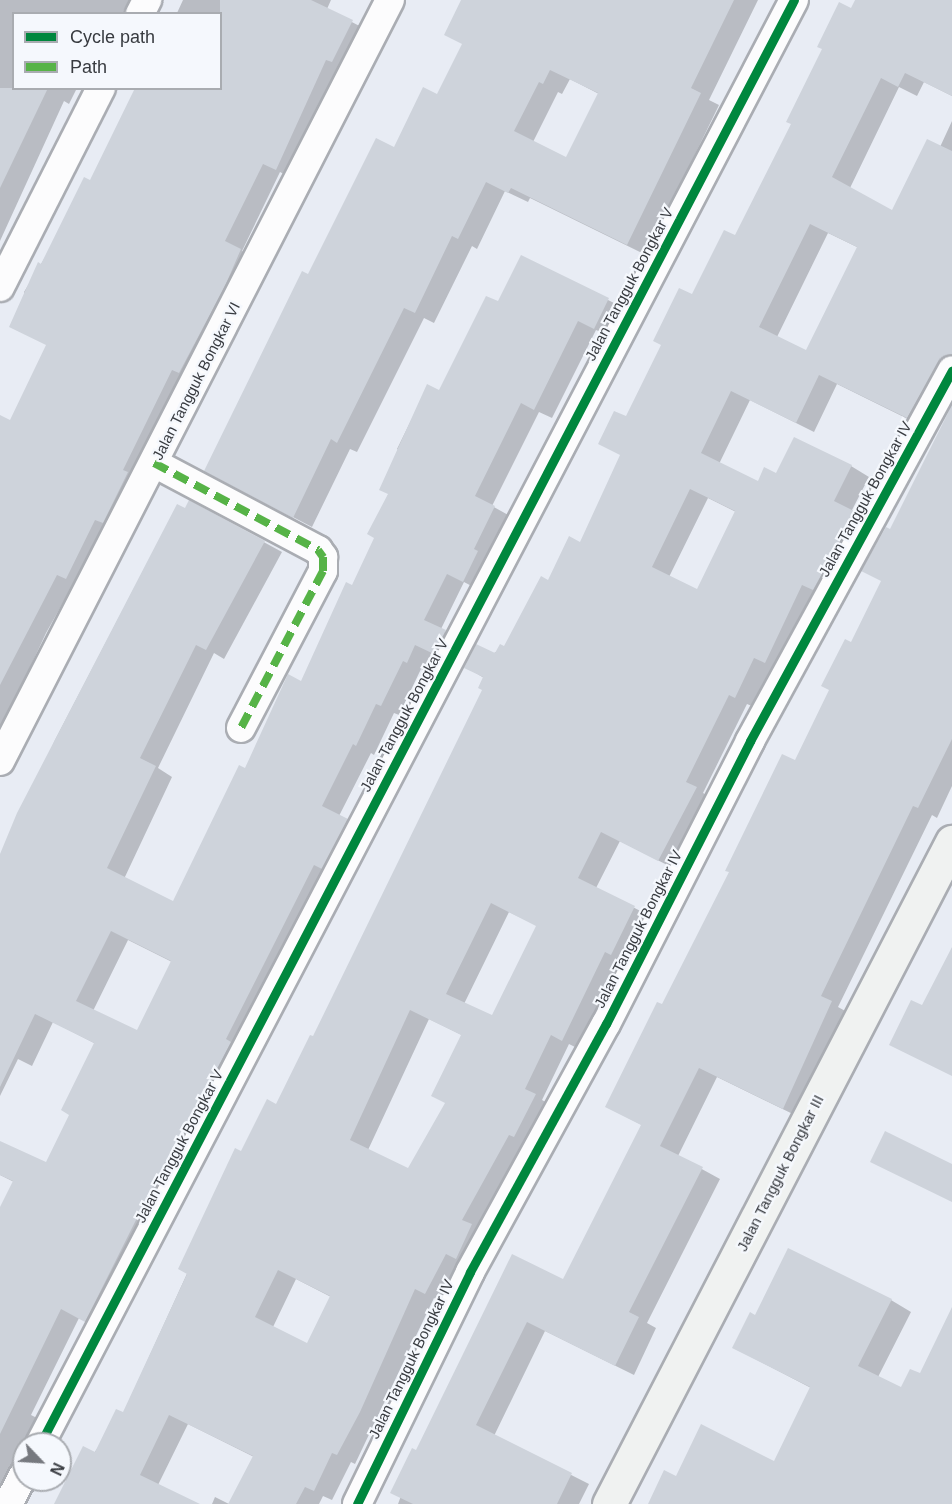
<!DOCTYPE html>
<html>
<head>
<meta charset="utf-8">
<style>
  body { margin:0 }
  #map { position:relative; width:952px; height:1504px; overflow:hidden; background:#e8ecf4; font-family:Arial,sans-serif }
  div>[style] { position:absolute }
  .shadow>* { inset:0; background:#0003 }
  .building>* { inset:0; background:#ced3db }
  .roads { filter:drop-shadow(2px 0 #aaadb3) drop-shadow(-2px 0 #aaadb3) drop-shadow(0 2px #aaadb3) drop-shadow(0 -2px #aaadb3) }
  .street>* { height:28px; margin:-14px; padding:0 14px; transform-origin:14px; border-radius:14px; background:#fcfcfd }
  .secondary>* { height:33px; margin:-16.5px; padding:0 16.5px; transform-origin:16.5px; border-radius:16.5px; background:#f0f2f1 }
  .quiet>* { height:8px; margin-top:-4px; transform-origin:0; background:repeating-linear-gradient(90deg,#56b347 0 15px,transparent 0 23px) }
  .cycleway>* { height:9px; margin:-4.5px; padding:0 4.5px; transform-origin:4.5px; border-radius:4.5px; background:#00873e }
  span { translate:-50% -50%; white-space:nowrap; text-align:center; line-height:1.15; -webkit-text-stroke:4.5px #f5f8fd; paint-order:stroke }
  .street-label { font-size:15px; color:#383b40 }
  .legend { position:absolute; left:12px; top:12px; width:210px; height:78px; box-sizing:border-box; background:#f5f8fd; border:2px solid #a9acb1; margin:0; padding:8px 10px; list-style:none; font-size:18px; color:#383b40 }
  .legend li { display:flex; align-items:center; gap:12px; height:30px }
  .legend b { width:30px; border:2px solid #a9acb1 }
  .north { position:absolute; left:12px; top:1432px; width:60px; height:60px; box-sizing:border-box; background:#f5f8fd; border:2px solid #a9acb1; border-radius:50%; rotate:115deg; font-size:16px; font-weight:700; line-height:24px; text-align:center; color:#383b40 }
  .north::after { content:''; display:block; margin:auto; width:21px; height:27px; background:#76797f; clip-path:polygon(50% 0,100% 100%,50% 72%,0 100%) }
</style>
</head>
<body>
<div id="map">
  <div class="shadow">
    <div style="clip-path:polygon(0 0,141px 0,137px 7px,130px 3px,124px 14px,14px 14px,14px 88px,77px 88px,69px 104px,64px 101px,0 241px)"></div>
    <div style="clip-path:polygon(183px 0,331px 0,327px 9px,369px 31px,293px 179px,280px 172px,242px 251px,257px 260px,84px 588px,74px 583px,46px 633px,12px 706px,17px 709px,0 743px,0 417px,11px 422px,48px 346px,24px 292px,91px 182px,220px 88px,220px 14px,170px 14px,177px 13px)"></div>
    <div style="clip-path:polygon(evenodd,463px 0,758px 0,709px 100px,719px 105px,646px 255px,530px 198px,528px 202px,505px 191px,477px 249px,472px 246px,434px 323px,424px 318px,357px 452px,350px 449px,312px 527px,224px 481px,309px 276px,394px 149px,438px 96px,463px 45px,463px 0,570px 79px,599px 94px,566px 159px,533px 142px,558px 92px,562px 94px,570px 79px)"></div>
    <div style="clip-path:polygon(evenodd,857px 0,952px 0,952px 96px,924px 82px,917px 96px,899px 87px,850px 188px,893px 212px,940px 147px,952px 121px,952px 383px,926px 428px,837px 384px,814px 432px,750px 400px,719px 464px,758px 483px,777px 475px,851px 466px,869px 477px,851px 512px,873px 524px,783px 672px,773px 667px,754px 707px,747px 704px,703px 793px,714px 799px,677px 870px,620px 841px,596px 888px,652px 917px,581px 1050px,569px 1044px,542px 1100px,553px 1106px,444px 1303px,434px 1298px,355px 1464px,351px 1462px,332px 1500px,323px 1496px,319px 1504px,230px 1504px,254px 1457px,188px 1424px,158px 1485px,197px 1504px,56px 1504px,123px 1414px,242px 1153px,277px 1106px,314px 1038px,484px 689px,484px 678px,466px 667px,504px 648px,548px 582px,581px 544px,622px 456px,626px 418px,693px 296px,735px 237px,857px 0,828px 233px,859px 248px,807px 352px,777px 337px,828px 233px,857px 0,708px 498px,736px 512px,698px 591px,669px 577px,708px 498px,857px 0,509px 912px,538px 926px,493px 1017px,464px 1004px,509px 912px,857px 0,429px 1019px,462px 1035px,447px 1103px,409px 1170px,368px 1150px,429px 1019px,857px 0,296px 1279px,331px 1297px,308px 1345px,273px 1327px,296px 1279px)"></div>
    <div style="clip-path:polygon(evenodd,522px 257px,626px 309px,612px 337px,596px 330px,552px 418px,539px 412px,492px 506px,512px 517px,481px 591px,464px 582px,441px 629px,463px 642px,452px 663px,433px 654px,425px 671px,421px 669px,399px 715px,394px 713px,374px 755px,371px 753px,339px 816px,365px 830px,103px 1330px,79px 1318px,31px 1415px,39px 1419px,0 1500px,0 1210px,14px 1182px,0 1175px,0 1143px,46px 1164px,71px 1115px,96px 1044px,53px 1022px,32px 1066px,18px 1059px,0 1096px,0 861px,55px 740px,177px 506px,186px 510px,190px 502px,282px 552px,224px 659px,214px 653px,158px 768px,172px 777px,124px 879px,173px 903px,246px 770px,302px 683px,352px 587px,376px 538px,400px 451px,397px 449px,428px 386px,440px 392px,498px 303px,522px 257px,128px 940px,172px 962px,137px 1032px,93px 1011px,128px 940px)"></div>
    <div style="clip-path:polygon(952px 407px,952px 786px,937px 818px,932px 815px,838px 1007px,849px 1013px,801px 1118px,717px 1077px,678px 1156px,720px 1179px,647px 1323px,656px 1328px,634px 1375px,545px 1331px,494px 1436px,589px 1484px,579px 1504px,398px 1504px,417px 1452px,512px 1256px,564px 1281px,642px 1125px,607px 1107px,795px 762px,882px 582px,891px 531px)"></div>
    <div style="clip-path:polygon(891px 1300px,911px 1312px,878px 1377px,902px 1389px,920px 1375px,952px 1310px,952px 1504px,649px 1504px,677px 1478px,775px 1463px,811px 1388px,734px 1348px,755px 1317px)"></div>
    <div style="clip-path:polygon(215px 1497px,229px 1504px,212px 1504px)"></div>
  </div>
  <div class="building">
    <div style="clip-path:polygon(220px 0,311px 0,353px 20px,332px 62px,326px 60px,276px 170px,263px 164px,225px 241px,241px 249px,225px 286px,179px 373px,172px 370px,123px 470px,128px 472px,103px 523px,95px 520px,66px 579px,57px 575px,0 685px,0 415px,10px 420px,46px 345px,9px 327px,38px 262px,41px 264px,84px 177px,90px 180px,135px 88px,220px 88px)"></div>
    <div style="clip-path:polygon(evenodd,461px 0,734px 0,691px 88px,701px 93px,627px 245px,511px 188px,508px 193px,486px 182px,458px 239px,452px 236px,415px 313px,404px 308px,337px 443px,331px 439px,293px 518px,204px 471px,302px 271px,308px 274px,376px 138px,394px 147px,423px 87px,437px 94px,462px 44px,444px 35px,461px 0,550px 70px,598px 93px,566px 157px,514px 131px,539px 82px,543px 84px,550px 70px)"></div>
    <div style="clip-path:polygon(evenodd,855px 0,952px 0,952px 96px,905px 73px,898px 87px,881px 78px,832px 177px,892px 210px,927px 139px,952px 151px,952px 355px,938px 363px,907px 418px,819px 375px,796px 423px,731px 391px,701px 453px,758px 481px,764px 467px,776px 473px,794px 437px,852px 465px,834px 501px,856px 512px,813px 590px,802px 585px,765px 663px,754px 658px,735px 698px,729px 695px,686px 782px,697px 787px,658px 861px,601px 832px,578px 878px,635px 906px,611px 955px,605px 952px,562px 1041px,551px 1035px,525px 1089px,536px 1094px,514px 1137px,509px 1135px,462px 1220px,472px 1224px,456px 1259px,446px 1254px,425px 1294px,415px 1289px,360px 1412px,337px 1455px,332px 1453px,314px 1491px,305px 1487px,296px 1504px,228px 1504px,253px 1456px,169px 1415px,140px 1475px,200px 1504px,54px 1504px,83px 1446px,95px 1452px,116px 1409px,123px 1412px,187px 1274px,178px 1269px,235px 1148px,241px 1151px,267px 1099px,276px 1104px,310px 1035px,313px 1036px,482px 690px,478px 688px,483px 677px,464px 668px,476px 644px,495px 653px,500px 644px,504px 646px,541px 576px,548px 580px,569px 536px,580px 542px,620px 455px,598px 444px,614px 411px,626px 416px,661px 345px,653px 341px,679px 288px,692px 294px,724px 230px,735px 235px,791px 124px,786px 122px,822px 49px,817px 47px,839px 2px,851px 8px,855px 0,810px 224px,857px 247px,806px 350px,759px 327px,810px 224px,855px 0,690px 489px,735px 511px,697px 589px,652px 567px,690px 489px,855px 0,491px 903px,536px 926px,492px 1015px,446px 994px,491px 903px,855px 0,410px 1010px,461px 1035px,431px 1096px,445px 1103px,408px 1168px,350px 1140px,410px 1010px,855px 0,278px 1270px,330px 1296px,307px 1343px,255px 1317px,278px 1270px)"></div>
    <div style="clip-path:polygon(0 88px,48px 88px,0 188px)"></div>
    <div style="clip-path:polygon(evenodd,521px 255px,609px 298px,594px 329px,578px 321px,534px 410px,521px 403px,475px 496px,495px 506px,474px 549px,478px 551px,463px 582px,447px 574px,424px 620px,446px 630px,434px 654px,415px 645px,407px 663px,403px 661px,381px 706px,376px 704px,356px 746px,353px 744px,322px 806px,348px 819px,322px 869px,314px 865px,226px 1039px,231px 1042px,168px 1163px,165px 1162px,85px 1322px,61px 1309px,0 1434px,0 1207px,13px 1181px,0 1175px,0 1141px,46px 1162px,69px 1115px,61px 1110px,94px 1043px,35px 1014px,0 1087px,0 854px,17px 813px,177px 504px,185px 508px,189px 500px,265px 541px,206px 650px,196px 645px,140px 758px,156px 766px,107px 868px,173px 901px,239px 765px,245px 768px,288px 674px,301px 681px,346px 582px,352px 585px,374px 538px,367px 534px,388px 494px,379px 490px,427px 384px,439px 390px,486px 296px,498px 301px,521px 255px,111px 931px,171px 961px,137px 1030px,76px 1001px,111px 931px)"></div>
    <div style="clip-path:polygon(952px 405px,952px 739px,918px 808px,913px 806px,821px 996px,832px 1001px,783px 1109px,699px 1068px,660px 1146px,703px 1167px,629px 1312px,639px 1317px,615px 1366px,527px 1322px,476px 1425px,572px 1473px,557px 1504px,413px 1504px,390px 1493px,412px 1448px,416px 1450px,512px 1254px,563px 1279px,641px 1125px,605px 1107px,657px 1002px,662px 1004px,729px 872px,725px 871px,782px 754px,795px 760px,829px 690px,821px 686px,845px 639px,851px 642px,881px 581px,861px 571px,886px 527px,890px 529px)"></div>
    <div style="clip-path:polygon(952px 947px,952px 1076px,889px 1045px,911px 1000px,922px 1005px)"></div>
    <div style="clip-path:polygon(885px 1131px,952px 1164px,952px 1202px,870px 1162px)"></div>
    <div style="clip-path:polygon(788px 1248px,892px 1299px,858px 1366px,901px 1387px,910px 1369px,920px 1373px,952px 1307px,952px 1504px,648px 1504px,664px 1470px,676px 1476px,701px 1424px,774px 1461px,810px 1387px,732px 1348px,750px 1312px,755px 1315px)"></div>
  </div>
  <div class="roads">
    <div class="street">
      <div style="left:140px;top:14px;width:16px;rotate:-63deg"></div>
      <div style="left:0;top:287px;width:223px;rotate:-63.1deg"></div>
      <div style="left:154px;top:463px;width:186px;rotate:27.9deg"></div>
      <div style="left:318px;top:550px;width:9px;rotate:54deg"></div>
      <div style="left:323px;top:557px;width:14px;rotate:90deg"></div>
      <div style="left:323px;top:571px;width:177px;rotate:117.6deg"></div>
      <div style="left:0;top:761px;width:855px;rotate:-62.87deg"></div>
      <div style="left:40px;top:1444px;width:1629px;rotate:-62.43deg"></div>
      <div style="left:8px;top:1504px;width:34px;rotate:-62deg"></div>
      <div style="left:357px;top:1504px;width:258px;rotate:-64deg"></div>
      <div style="left:470px;top:1272px;width:283px;rotate:-61.3deg"></div>
      <div style="left:606px;top:1024px;width:318px;rotate:-63deg"></div>
      <div style="left:750px;top:741px;width:422px;rotate:-61.4deg"></div>
    </div>
    <div class="secondary">
      <div style="left:609px;top:1504px;width:746px;rotate:-62.61deg"></div>
    </div>
  </div>
  <div class="quiet">
    <div style="left:154px;top:463px;width:186px;rotate:27.9deg"></div>
    <div style="left:318px;top:550px;width:9px;rotate:54deg"></div>
    <div style="left:323px;top:557px;width:14px;rotate:90deg"></div>
    <div style="left:323px;top:571px;width:177px;rotate:117.6deg"></div>
  </div>
  <div class="cycleway">
    <div style="left:40px;top:1444px;width:1629px;rotate:-62.43deg"></div>
    <div style="left:357px;top:1504px;width:258px;rotate:-64deg"></div>
    <div style="left:470px;top:1272px;width:283px;rotate:-61.3deg"></div>
    <div style="left:606px;top:1024px;width:318px;rotate:-63deg"></div>
    <div style="left:750px;top:741px;width:422px;rotate:-61.4deg"></div>
  </div>
  <div class="street-label">
    <span style="left:629px;top:284px;rotate:-62deg">Jalan Tangguk Bongkar V</span>
    <span style="left:196px;top:381px;rotate:-63deg">Jalan Tangguk Bongkar VI</span>
    <span style="left:865px;top:499px;rotate:-61deg">Jalan Tangguk Bongkar IV</span>
    <span style="left:404px;top:715px;rotate:-62deg">Jalan Tangguk Bongkar V</span>
    <span style="left:638px;top:929px;rotate:-63deg">Jalan Tangguk Bongkar IV</span>
    <span style="left:179px;top:1146px;rotate:-62deg">Jalan Tangguk Bongkar V</span>
    <span style="left:780px;top:1173px;rotate:-63deg">Jalan Tangguk Bongkar III</span>
    <span style="left:411px;top:1359px;rotate:-64deg">Jalan Tangguk Bongkar IV</span>
  </div>
  <ul class="legend">
  <li><b style="height:8px;background:#00873e"></b>Cycle path</li>
  <li><b style="height:8px;background:#56b347"></b>Path</li>
  </ul>
  <div class="north">N</div>
</div>
</body>
</html>
